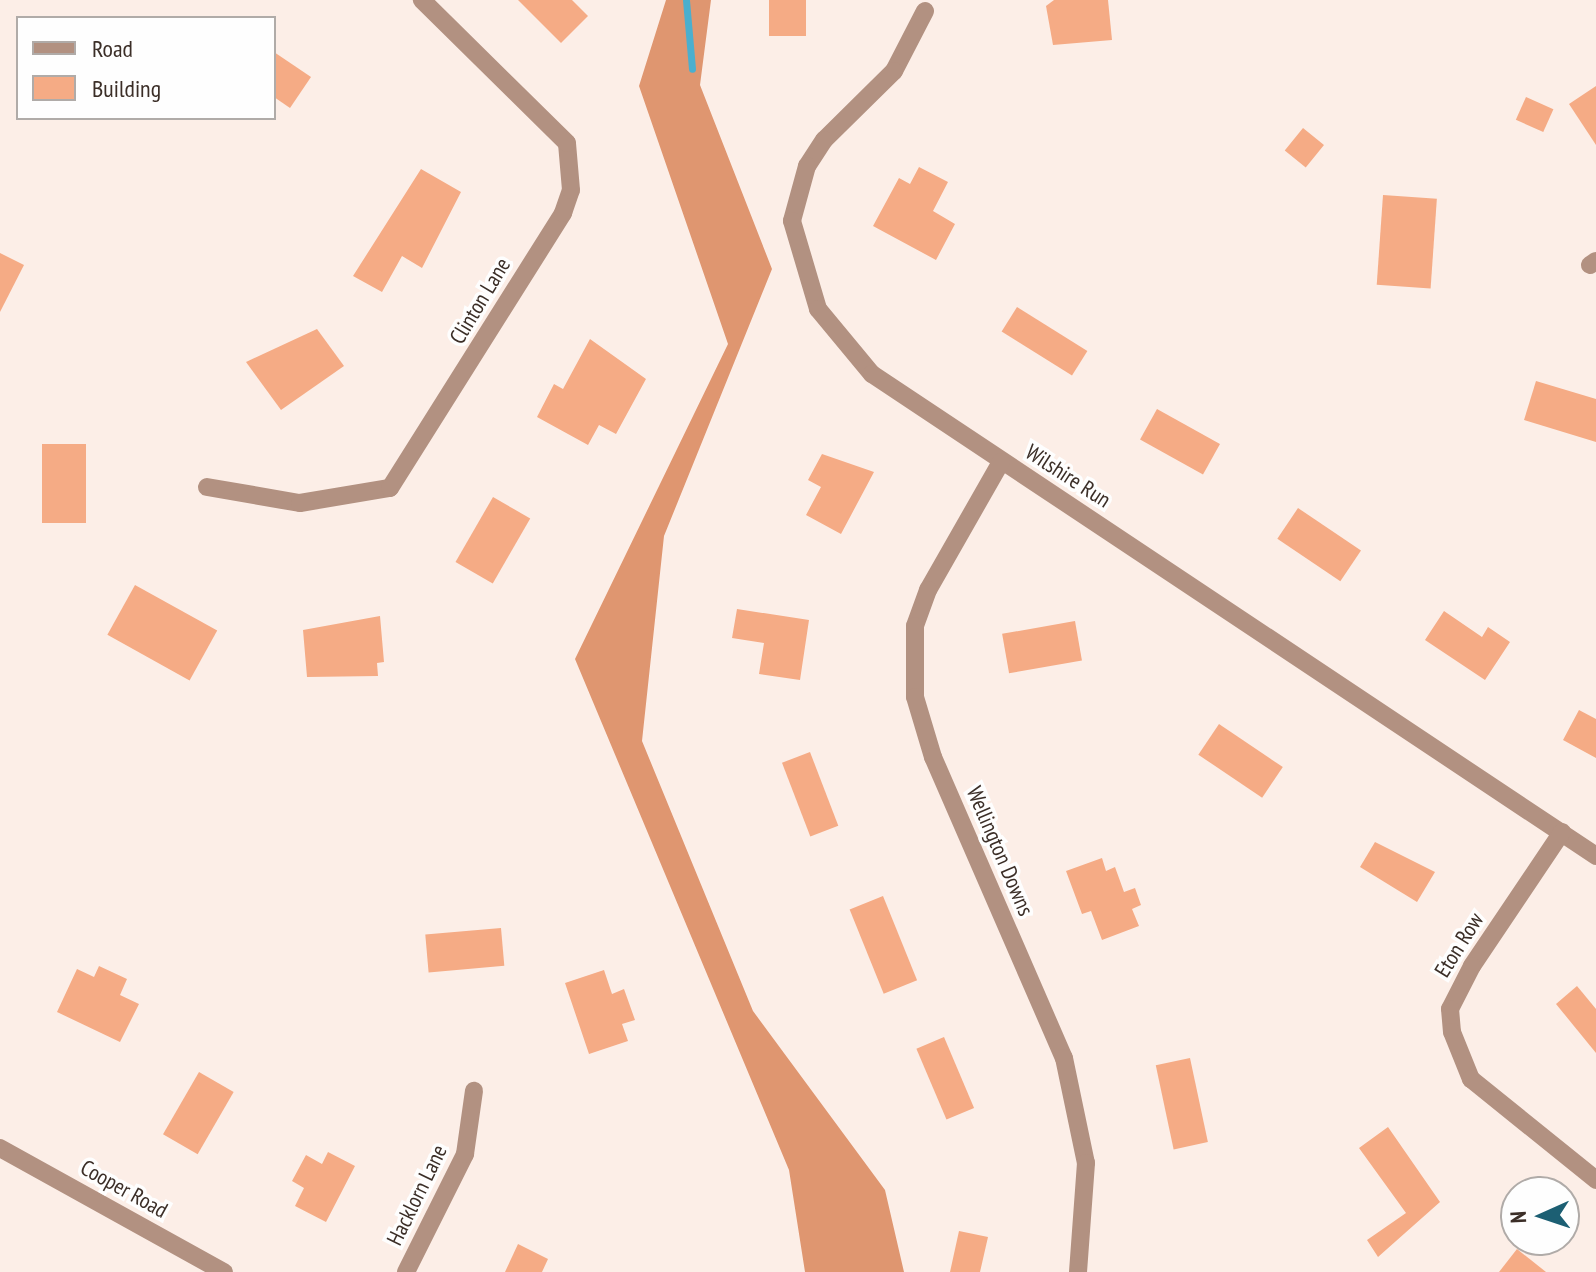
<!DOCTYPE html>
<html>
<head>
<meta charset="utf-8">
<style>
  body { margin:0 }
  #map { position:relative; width:1596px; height:1272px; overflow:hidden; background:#fceee7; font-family:"PT Sans Narrow",sans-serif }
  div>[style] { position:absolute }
  .forest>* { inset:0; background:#df9670 }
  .stream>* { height:7px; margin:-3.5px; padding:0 3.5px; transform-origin:3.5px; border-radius:3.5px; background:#4bafce }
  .building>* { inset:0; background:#f5ab85; transform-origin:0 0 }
  .street>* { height:18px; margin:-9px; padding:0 9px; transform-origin:9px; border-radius:9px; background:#b29181 }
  span { translate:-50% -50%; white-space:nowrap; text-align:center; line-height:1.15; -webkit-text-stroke:7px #fefefe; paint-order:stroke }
  .street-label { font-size:22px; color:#3b2e27 }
  .legend { position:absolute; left:16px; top:16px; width:260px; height:104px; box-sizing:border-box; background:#fefefe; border:2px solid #b0aba8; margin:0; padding:10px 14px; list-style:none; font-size:24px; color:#3b2e27 }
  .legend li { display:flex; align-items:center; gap:16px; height:40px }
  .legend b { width:40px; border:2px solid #b0aba8 }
  .north { position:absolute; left:1500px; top:1176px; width:80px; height:80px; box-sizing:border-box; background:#fefefe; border:2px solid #b0aba8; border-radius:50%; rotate:267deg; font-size:22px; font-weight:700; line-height:32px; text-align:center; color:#3b2e27 }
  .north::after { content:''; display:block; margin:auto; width:28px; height:36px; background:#1c5f73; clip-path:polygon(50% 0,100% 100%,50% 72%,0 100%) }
</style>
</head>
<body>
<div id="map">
  <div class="forest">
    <div style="clip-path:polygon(666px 0,711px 0,700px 85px,772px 269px,664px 536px,642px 741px,753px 1011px,885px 1190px,904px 1272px,805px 1272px,789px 1170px,575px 659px,728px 344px,639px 86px)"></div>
  </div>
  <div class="stream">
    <div style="left:686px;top:0;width:69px;rotate:85deg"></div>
  </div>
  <div class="building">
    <div style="clip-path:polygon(518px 0,572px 0,588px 16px,561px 43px)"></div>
    <div style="left:769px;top:0;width:37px;height:36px"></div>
    <div style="clip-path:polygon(1054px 0,1108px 0,1112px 40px,1053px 45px,1046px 6px)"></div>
    <div style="clip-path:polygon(274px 52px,311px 77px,290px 108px,274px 97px)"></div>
    <div style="clip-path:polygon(1596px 86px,1596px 145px,1569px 104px)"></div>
    <div style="left:1526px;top:97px;width:30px;height:25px;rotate:24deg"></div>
    <div style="left:1303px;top:128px;width:27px;height:29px;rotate:39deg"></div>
    <div style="clip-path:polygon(919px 167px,948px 182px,933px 211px,955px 224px,936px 260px,873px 226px,899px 178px,910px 184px)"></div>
    <div style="clip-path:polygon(421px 169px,461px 192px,422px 268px,402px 256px,382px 292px,353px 276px)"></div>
    <div style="left:1383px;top:195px;width:54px;height:90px;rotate:4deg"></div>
    <div style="clip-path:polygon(0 253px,24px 265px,0 312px)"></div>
    <div style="left:1017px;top:307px;width:83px;height:29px;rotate:32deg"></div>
    <div style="clip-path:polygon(317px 329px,344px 366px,281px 410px,246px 362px)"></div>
    <div style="clip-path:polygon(590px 339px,646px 379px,616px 434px,599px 425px,588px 445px,537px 417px,554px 384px,563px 389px)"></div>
    <div style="clip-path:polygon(1536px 381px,1596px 399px,1596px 442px,1524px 420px)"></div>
    <div style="left:1157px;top:409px;width:72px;height:35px;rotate:29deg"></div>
    <div style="left:86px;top:444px;width:79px;height:44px;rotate:90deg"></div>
    <div style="clip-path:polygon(822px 454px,874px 472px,841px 534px,806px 515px,821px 487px,808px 480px)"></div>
    <div style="left:493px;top:497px;width:43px;height:75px;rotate:30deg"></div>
    <div style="left:1298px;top:508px;width:76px;height:37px;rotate:34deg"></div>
    <div style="left:135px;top:585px;width:94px;height:57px;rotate:29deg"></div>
    <div style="clip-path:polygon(737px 609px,809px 620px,800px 680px,759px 674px,764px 643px,732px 638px)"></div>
    <div style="clip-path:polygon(1444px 611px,1482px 637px,1488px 627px,1510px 642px,1485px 680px,1425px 640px)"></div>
    <div style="clip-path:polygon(380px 616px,384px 662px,377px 663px,378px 676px,307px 677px,303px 630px)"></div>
    <div style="left:1075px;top:621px;width:40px;height:74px;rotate:80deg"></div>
    <div style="clip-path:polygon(1579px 710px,1596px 719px,1596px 758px,1563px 740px)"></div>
    <div style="left:1219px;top:724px;width:77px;height:37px;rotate:34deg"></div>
    <div style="left:810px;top:752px;width:79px;height:30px;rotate:69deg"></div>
    <div style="clip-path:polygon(1375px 842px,1435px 872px,1417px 902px,1360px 867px)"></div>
    <div style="clip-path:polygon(1102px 858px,1106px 871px,1115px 867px,1124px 892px,1135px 888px,1141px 905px,1132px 909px,1139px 926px,1102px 940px,1091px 911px,1082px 914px,1066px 871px)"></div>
    <div style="left:883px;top:896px;width:91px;height:36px;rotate:68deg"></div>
    <div style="left:501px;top:928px;width:38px;height:76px;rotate:85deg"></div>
    <div style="clip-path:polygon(99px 966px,127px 979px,120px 995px,139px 1004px,120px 1042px,57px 1012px,77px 969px,94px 977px)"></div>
    <div style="clip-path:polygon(604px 970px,612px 994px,624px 989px,635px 1020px,622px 1024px,628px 1041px,589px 1054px,565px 983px)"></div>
    <div style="clip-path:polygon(1577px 986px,1596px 1009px,1596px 1053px,1556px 1004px)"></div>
    <div style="left:944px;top:1037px;width:77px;height:30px;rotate:67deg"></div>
    <div style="left:1190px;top:1058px;width:86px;height:35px;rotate:78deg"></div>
    <div style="left:199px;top:1072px;width:40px;height:72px;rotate:30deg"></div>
    <div style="clip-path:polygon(1388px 1127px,1440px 1202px,1378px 1257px,1367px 1240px,1406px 1213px,1359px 1148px)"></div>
    <div style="clip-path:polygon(328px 1152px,355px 1166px,326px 1222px,295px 1206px,304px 1188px,292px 1181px,306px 1155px,322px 1164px)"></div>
    <div style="clip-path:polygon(959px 1231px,988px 1237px,980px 1272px,950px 1272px)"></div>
    <div style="clip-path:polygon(518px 1244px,548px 1259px,542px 1272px,505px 1272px)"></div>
    <div style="clip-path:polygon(1517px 1249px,1546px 1272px,1499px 1272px)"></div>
  </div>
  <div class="street">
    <div style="left:925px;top:11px;width:68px;rotate:117.3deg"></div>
    <div style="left:894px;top:71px;width:98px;rotate:135.4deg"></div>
    <div style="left:824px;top:140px;width:31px;rotate:123deg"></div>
    <div style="left:807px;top:166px;width:57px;rotate:105.3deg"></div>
    <div style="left:792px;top:221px;width:92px;rotate:73.5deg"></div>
    <div style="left:818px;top:309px;width:85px;rotate:50.3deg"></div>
    <div style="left:872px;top:374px;width:870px;rotate:33.65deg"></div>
    <div style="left:1590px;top:265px;width:7px;rotate:-34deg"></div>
    <div style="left:1001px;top:462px;width:147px;rotate:119.7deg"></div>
    <div style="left:928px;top:590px;width:38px;rotate:110deg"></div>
    <div style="left:915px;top:626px;width:71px;rotate:90deg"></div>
    <div style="left:915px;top:697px;width:63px;rotate:73.3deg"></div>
    <div style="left:933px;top:757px;width:328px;rotate:66.5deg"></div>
    <div style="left:1064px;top:1058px;width:107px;rotate:78.2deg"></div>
    <div style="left:1086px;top:1163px;width:109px;rotate:94.2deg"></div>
    <div style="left:207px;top:487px;width:94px;rotate:9.8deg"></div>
    <div style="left:300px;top:503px;width:91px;rotate:-9.5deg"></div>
    <div style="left:390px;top:488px;width:325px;rotate:-57.8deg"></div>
    <div style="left:563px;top:213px;width:24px;rotate:-71deg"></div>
    <div style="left:571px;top:190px;width:47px;rotate:-94.9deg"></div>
    <div style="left:567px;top:143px;width:204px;rotate:-135.4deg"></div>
    <div style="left:1562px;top:832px;width:161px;rotate:123.9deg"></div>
    <div style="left:1472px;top:966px;width:48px;rotate:117.1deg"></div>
    <div style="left:1450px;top:1009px;width:23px;rotate:85deg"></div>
    <div style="left:1452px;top:1032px;width:51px;rotate:68deg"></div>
    <div style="left:1471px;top:1079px;width:161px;rotate:38.9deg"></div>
    <div style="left:0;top:1148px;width:256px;rotate:29deg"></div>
    <div style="left:406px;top:1272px;width:132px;rotate:-63.4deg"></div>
    <div style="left:465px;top:1154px;width:64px;rotate:-81.9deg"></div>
  </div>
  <div class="street-label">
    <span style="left:480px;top:301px;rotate:-59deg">Clinton Lane</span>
    <span style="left:1068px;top:476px;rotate:33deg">Wilshire Run</span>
    <span style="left:1000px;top:851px;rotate:67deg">Wellington Downs</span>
    <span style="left:1459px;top:945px;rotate:-58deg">Eton Row</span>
    <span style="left:124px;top:1189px;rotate:29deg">Cooper Road</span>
    <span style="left:417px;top:1195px;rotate:-64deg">Hacklorn Lane</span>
  </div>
  <ul class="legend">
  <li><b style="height:10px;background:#b29181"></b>Road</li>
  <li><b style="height:22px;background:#f5ab85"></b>Building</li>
  </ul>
  <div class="north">N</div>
</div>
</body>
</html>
